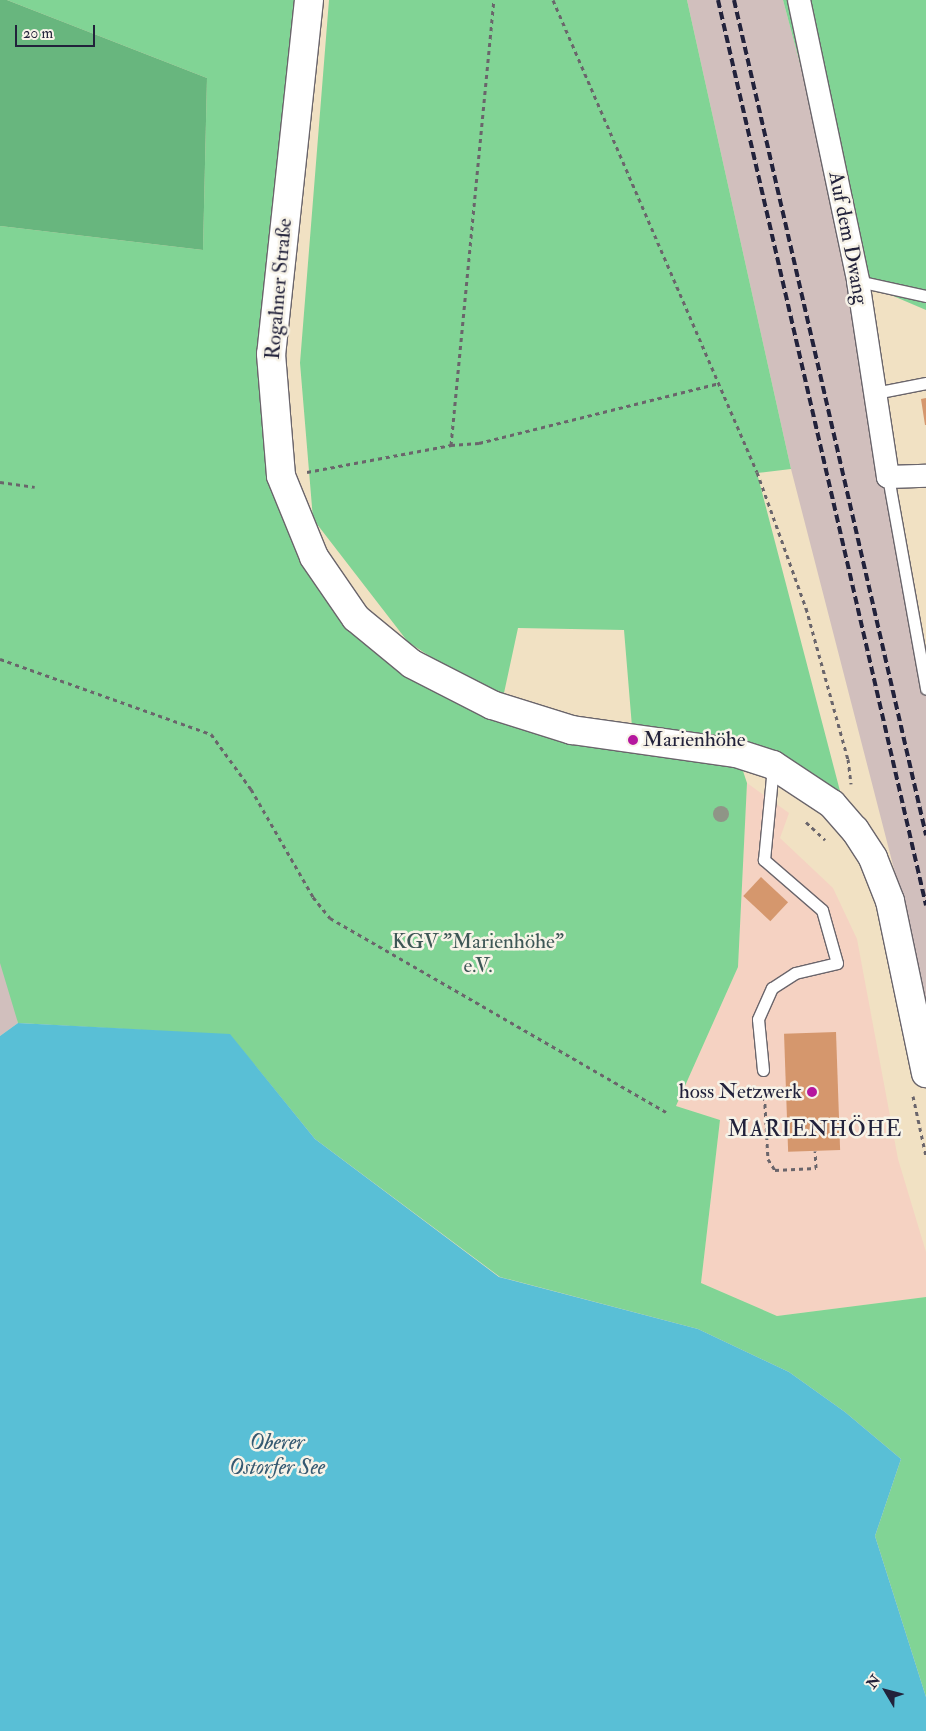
<!DOCTYPE html>
<html>
<head>
<meta charset="utf-8">
<style>
  body { margin:0 }
  #map { position:relative; width:926px; height:1731px; overflow:hidden; background:#f1e1c3; font-family:"IM FELL Double Pica",serif }
  div>[style] { position:absolute }
  .built>* { inset:0; background:#f5d2c2 }
  .industrial>* { inset:0; background:#d1bfbd }
  .green>* { inset:0; background:#81d495 }
  .forest>* { inset:0; background:#68b67e }
  .water>* { inset:0; background:#59bfd6 }
  .building>* { inset:0; background:#d5976d; transform-origin:0 0 }
  .path>* { height:3px; margin-top:-1.5px; transform-origin:0; background:repeating-linear-gradient(90deg,#6a656b 0 4px,transparent 0 8px) }
  .roads { filter:drop-shadow(1px 0 #6a656b) drop-shadow(-1px 0 #6a656b) drop-shadow(0 1px #6a656b) drop-shadow(0 -1px #6a656b) }
  .service>* { height:11px; margin:-5.5px; padding:0 5.5px; transform-origin:5.5px; border-radius:5.5px; background:#fff }
  .minor>* { height:22px; margin:-11px; padding:0 11px; transform-origin:11px; border-radius:11px; background:#fff }
  .tertiary>* { height:28px; margin:-14px; padding:0 14px; transform-origin:14px; border-radius:14px; background:#fff }
  .rail>* { height:4px; margin-top:-2px; transform-origin:0; background:repeating-linear-gradient(90deg,#22223b 0 8px,transparent 0 12px) }
  .trees>* { width:16px; height:16px; margin:-8px; border-radius:50%; background:#8f9587 }
  .dots>* { width:14px; height:14px; translate:-50% -50%; box-sizing:border-box; border:2px solid #f7f3e8; border-radius:50% }
  span { translate:-50% -50%; white-space:nowrap; text-align:center; line-height:1.15; -webkit-text-stroke:5px #f7f3e8; paint-order:stroke }
  .street-label { font-size:21px; color:#22223b }
  .poi-label { font-size:21px; color:#22223b }
  .left { translate:0 -50%; text-align:left }
  .right { translate:-100% -50%; text-align:right }
  .park-label { font-size:21px; color:#3e5756 }
  .neighbourhood-label { font-size:22px; color:#22223b; letter-spacing:1px }
  .water-label { font-size:22px; color:#355971; font-style:italic }
  .north { position:absolute; left:861px; top:1666px; width:50px; height:50px; -webkit-text-stroke:4px #f7f3e8; paint-order:stroke; rotate:307deg; font-size:14px; font-weight:700; line-height:20px; text-align:center; color:#22223b }
  .north::after { content:''; display:block; margin:auto; width:18px; height:22px; background:#22223b; clip-path:polygon(50% 0,100% 100%,50% 72%,0 100%) }
  .scale { position:absolute; left:15px; top:25px; width:80px; height:22px; box-sizing:border-box; border:2px solid #22223b; border-top:0; padding-left:6px; font-size:15px; line-height:18px; white-space:nowrap; color:#22223b; -webkit-text-stroke:4px #f7f3e8; paint-order:stroke }
</style>
</head>
<body>
<div id="map">
  <div class="built">
    <div style="clip-path:polygon(747px 783px,789px 813px,780px 838px,833px 888px,857px 939px,898px 1159px,926px 1252px,926px 1297px,777px 1316px,701px 1283px,720px 1120px,676px 1106px,738px 967px)"></div>
  </div>
  <div class="industrial">
    <div style="clip-path:polygon(687px 0,783px 0,858px 281px,926px 689px,926px 1009px,894px 869px,791px 469px)"></div>
    <div style="clip-path:polygon(0 924px,18px 1023px,0 1036px)"></div>
  </div>
  <div class="green">
    <div style="clip-path:polygon(7px 0,309px 0,271px 354px,281px 476px,314px 557px,412px 664px,633px 739px,624px 630px,518px 628px,504px 693px,472px 684px,408px 642px,313px 519px,300px 363px,329px 0,687px 0,791px 469px,757px 473px,846px 814px,737px 753px,747px 783px,738px 967px,676px 1106px,720px 1120px,701px 1283px,777px 1316px,926px 1297px,926px 1697px,875px 1536px,901px 1459px,845px 1412px,789px 1372px,698px 1329px,500px 1277px,315px 1139px,230px 1035px,18px 1023px,0 963px,0 226px,203px 250px,207px 78px)"></div>
    <div style="clip-path:polygon(783px 0,926px 0,926px 310px,858px 281px)"></div>
  </div>
  <div class="forest">
    <div style="clip-path:polygon(0 0,7px 0,207px 78px,203px 250px,0 226px)"></div>
  </div>
  <div class="water">
    <div style="clip-path:polygon(18px 1023px,230px 1034px,315px 1139px,499px 1277px,698px 1329px,789px 1372px,845px 1412px,901px 1459px,875px 1536px,926px 1697px,926px 1731px,0 1731px,0 1036px)"></div>
  </div>
  <div class="building">
    <div style="clip-path:polygon(926px 398px,926px 425px,925px 425px,921px 399px)"></div>
    <div style="left:761px;top:877px;width:37px;height:26px;rotate:43deg"></div>
    <div style="left:836px;top:1032px;width:118px;height:52px;rotate:88deg"></div>
  </div>
  <div class="path">
    <div style="left:553px;top:0;width:514px;rotate:66.63deg"></div>
    <div style="left:757px;top:472px;width:145px;rotate:70.2deg"></div>
    <div style="left:806px;top:608px;width:157px;rotate:74.5deg"></div>
    <div style="left:848px;top:759px;width:25px;rotate:83deg"></div>
    <div style="left:451px;top:445px;width:447px;rotate:-84.5deg"></div>
    <div style="left:307px;top:472px;width:147px;rotate:-10.6deg"></div>
    <div style="left:451px;top:445px;width:28px;rotate:-4deg"></div>
    <div style="left:479px;top:443px;width:247px;rotate:-14deg"></div>
    <div style="left:0;top:482px;width:35px;rotate:8deg"></div>
    <div style="left:0;top:659px;width:224px;rotate:19.6deg"></div>
    <div style="left:211px;top:734px;width:68px;rotate:54deg"></div>
    <div style="left:251px;top:789px;width:125px;rotate:60.1deg"></div>
    <div style="left:313px;top:897px;width:27px;rotate:51deg"></div>
    <div style="left:330px;top:918px;width:388px;rotate:30deg"></div>
    <div style="left:806px;top:822px;width:26px;rotate:43deg"></div>
    <div style="left:764px;top:1088px;width:71px;rotate:86.8deg"></div>
    <div style="left:768px;top:1159px;width:13px;rotate:58deg"></div>
    <div style="left:775px;top:1170px;width:41px;rotate:-2.8deg"></div>
    <div style="left:816px;top:1168px;width:17px;rotate:-93deg"></div>
    <div style="left:913px;top:1096px;width:61px;rotate:77.8deg"></div>
  </div>
  <div class="roads">
    <div class="service">
      <div style="left:858px;top:281px;width:70px;rotate:12.4deg"></div>
      <div style="left:875px;top:393px;width:52px;rotate:-11.1deg"></div>
      <div style="left:888px;top:477px;width:215px;rotate:79.8deg"></div>
      <div style="left:763px;top:1070px;width:51px;rotate:-95.6deg"></div>
      <div style="left:758px;top:1019px;width:34px;rotate:-66deg"></div>
      <div style="left:772px;top:988px;width:27px;rotate:-33deg"></div>
      <div style="left:795px;top:973px;width:43px;rotate:-13.4deg"></div>
      <div style="left:837px;top:963px;width:55px;rotate:-105.8deg"></div>
      <div style="left:822px;top:910px;width:77px;rotate:-139.2deg"></div>
      <div style="left:764px;top:860px;width:93px;rotate:-84.5deg"></div>
    </div>
    <div class="minor">
      <div style="left:799px;top:0;width:287px;rotate:78.1deg"></div>
      <div style="left:858px;top:281px;width:198px;rotate:81.3deg"></div>
      <div style="left:888px;top:477px;width:38px;rotate:-2deg"></div>
    </div>
    <div class="tertiary">
      <div style="left:309px;top:0;width:356px;rotate:96.1deg"></div>
      <div style="left:271px;top:354px;width:122px;rotate:85.3deg"></div>
      <div style="left:281px;top:476px;width:87px;rotate:67.8deg"></div>
      <div style="left:314px;top:557px;width:74px;rotate:55.5deg"></div>
      <div style="left:356px;top:618px;width:72px;rotate:39.4deg"></div>
      <div style="left:412px;top:664px;width:90px;rotate:27.1deg"></div>
      <div style="left:492px;top:705px;width:84px;rotate:17.4deg"></div>
      <div style="left:572px;top:730px;width:166px;rotate:8deg"></div>
      <div style="left:736px;top:753px;width:39px;rotate:18deg"></div>
      <div style="left:773px;top:765px;width:71px;rotate:33.5deg"></div>
      <div style="left:832px;top:804px;width:35px;rotate:49deg"></div>
      <div style="left:855px;top:830px;width:33px;rotate:57deg"></div>
      <div style="left:873px;top:858px;width:46px;rotate:68.4deg"></div>
      <div style="left:890px;top:901px;width:176px;rotate:78.2deg"></div>
    </div>
  </div>
  <div class="rail">
    <div style="left:718px;top:0;width:929px;rotate:77.06deg"></div>
    <div style="left:734px;top:0;width:857px;rotate:77.05deg"></div>
  </div>
  <div class="trees">
    <div style="left:721px;top:814px"></div>
  </div>
  <div class="dots">
    <div style="left:633px;top:740px;background:#b5179e"></div>
    <div style="left:812px;top:1092px;background:#b5179e"></div>
  </div>
  <div class="street-label">
    <span style="left:848px;top:238px;rotate:79deg">Auf dem Dwang</span>
    <span style="left:279px;top:289px;rotate:-85deg">Rogahner Straße</span>
  </div>
  <div class="poi-label">
    <span class="left" style="left:643px;top:740px">Marienhöhe</span>
    <span class="right" style="left:802px;top:1092px">hoss Netzwerk</span>
  </div>
  <div class="park-label">
    <span style="left:478px;top:954px">KGV "Marienhöhe"<br>e.V.</span>
  </div>
  <div class="neighbourhood-label">
    <span style="left:815px;top:1130px">MARIENHÖHE</span>
  </div>
  <div class="water-label">
    <span style="left:277px;top:1455px">Oberer<br>Ostorfer See</span>
  </div>
  <div class="north">N</div>
  <div class="scale">20 m</div>
</div>
</body>
</html>
